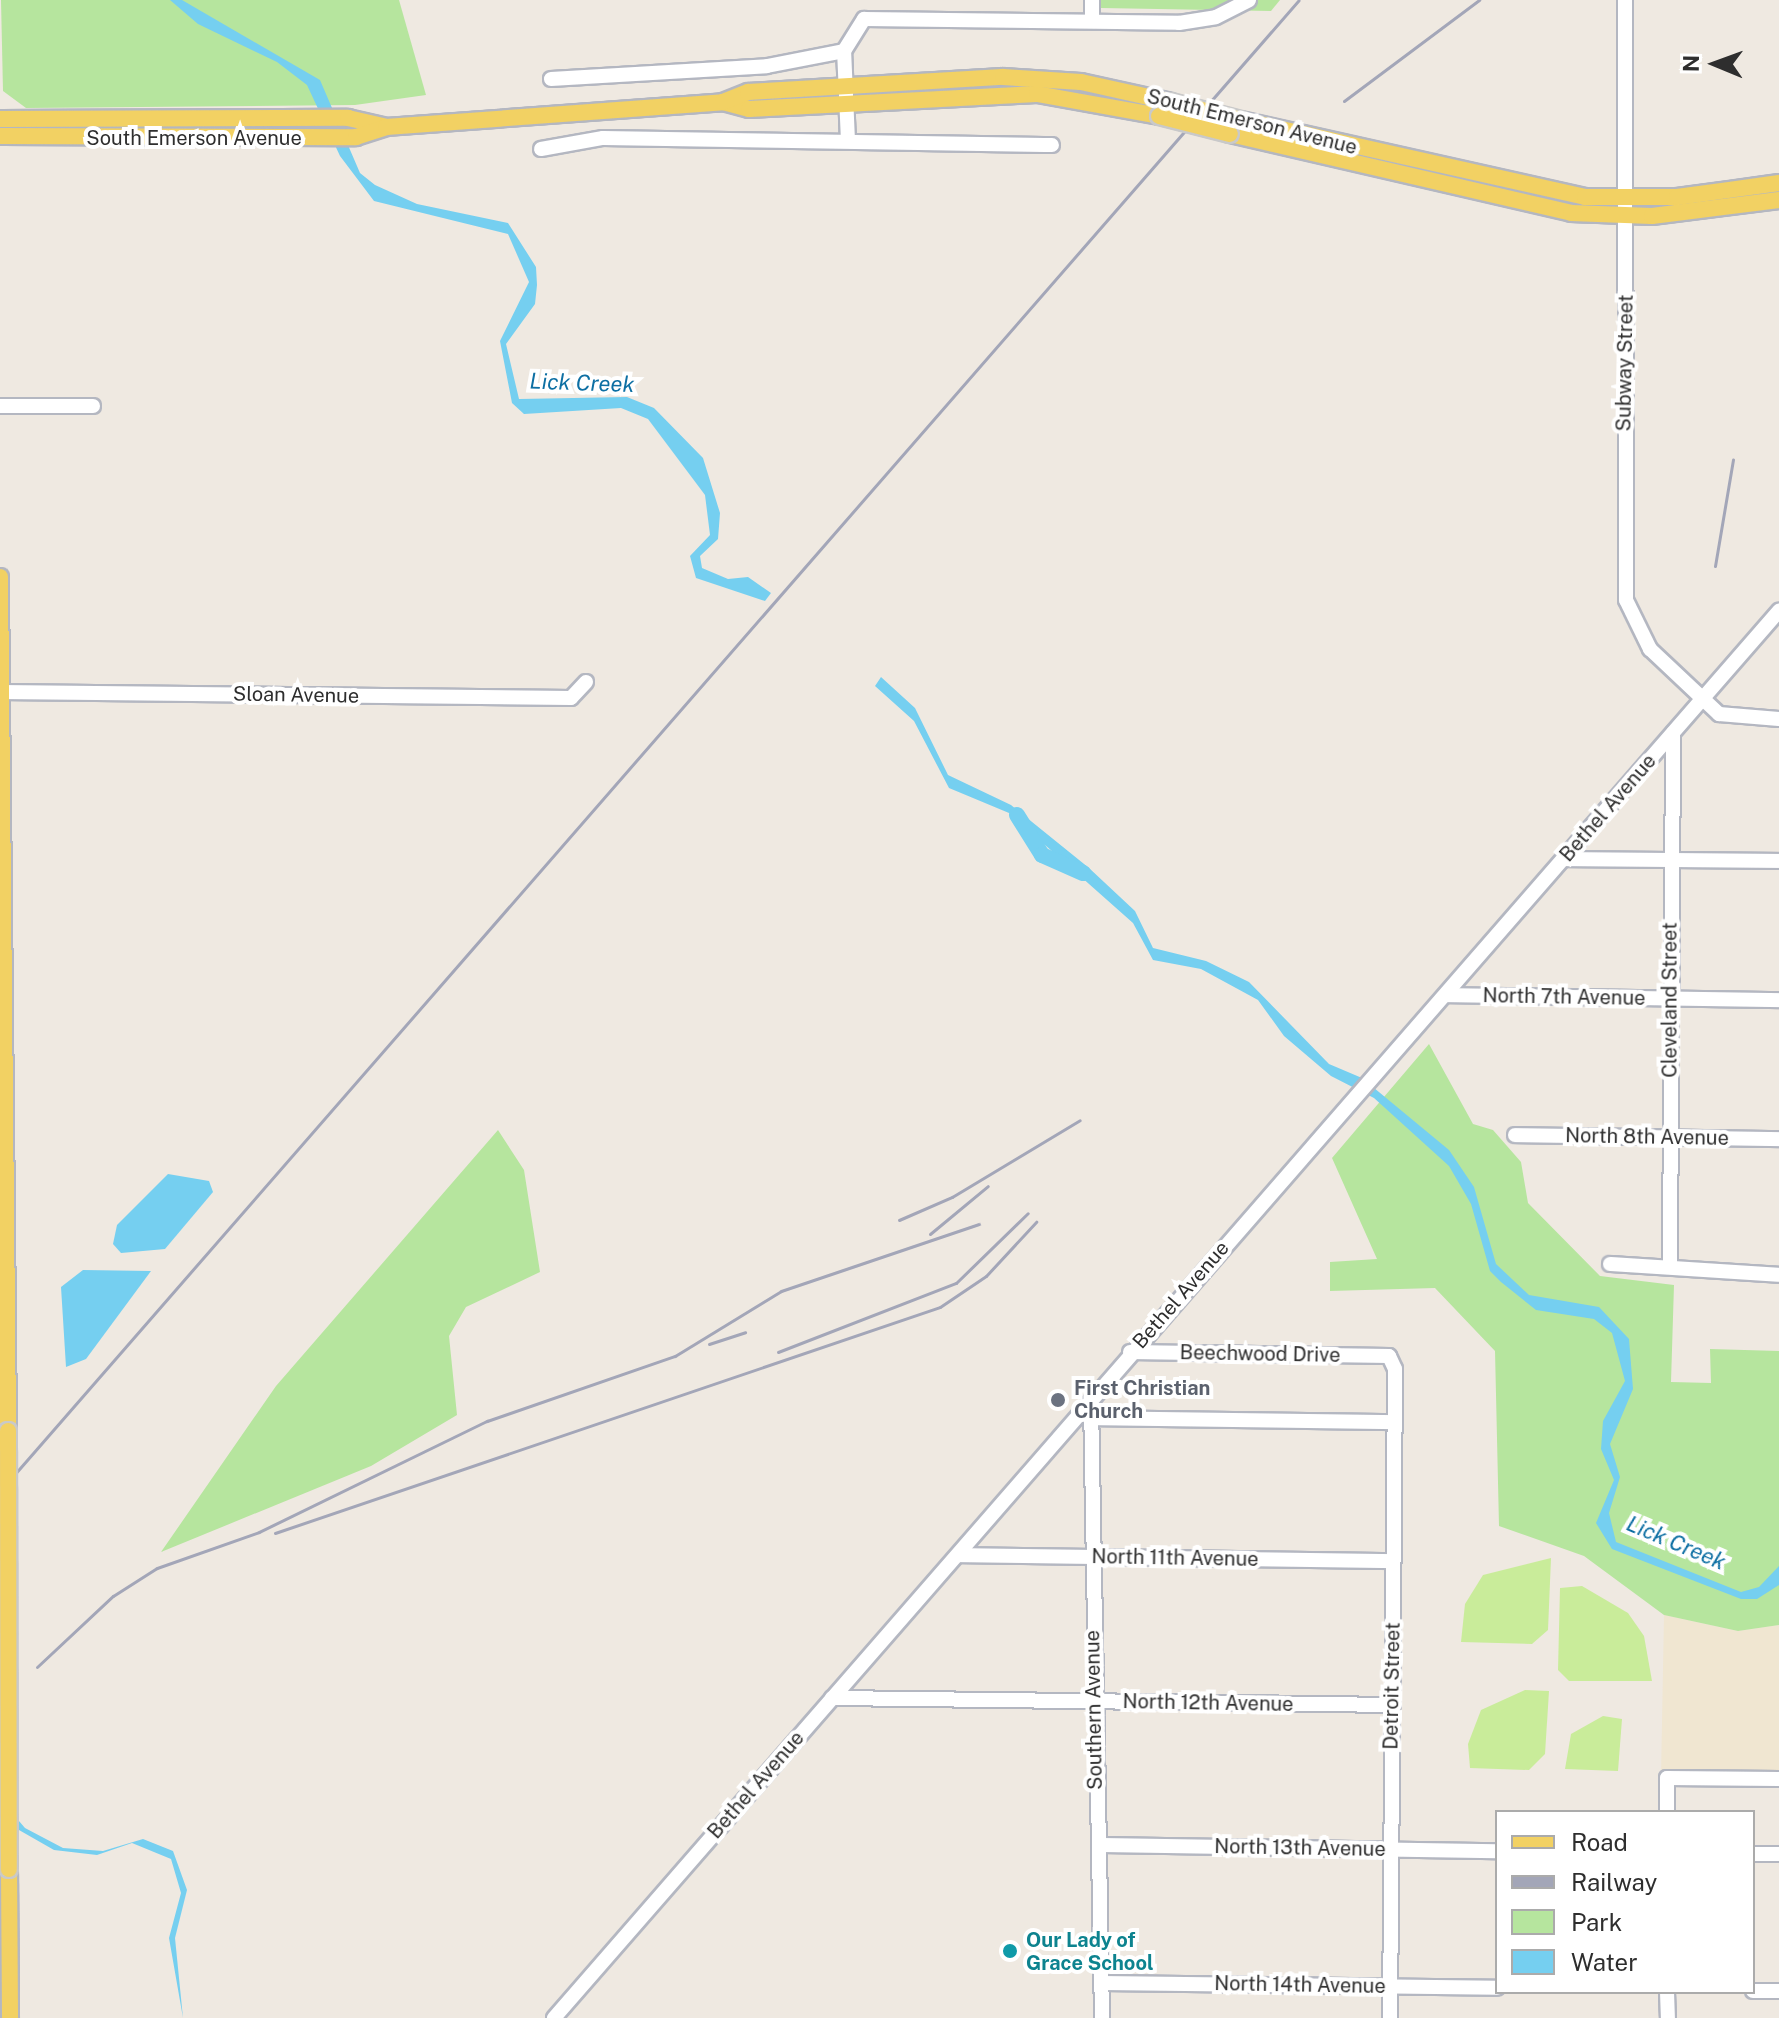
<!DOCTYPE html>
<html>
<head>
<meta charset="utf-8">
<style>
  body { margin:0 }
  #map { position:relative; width:1779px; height:2018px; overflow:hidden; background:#efe9e1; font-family:"Public Sans",sans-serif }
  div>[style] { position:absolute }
  .education>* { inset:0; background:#f0e6d1 }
  .green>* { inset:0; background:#b6e59e }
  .pitch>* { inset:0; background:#c9ec9a }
  .water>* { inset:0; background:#75cff0 }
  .river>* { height:16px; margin:-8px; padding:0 8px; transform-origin:8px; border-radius:8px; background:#75cff0 }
  .roads { filter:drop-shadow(2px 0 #b4b7c1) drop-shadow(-2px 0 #b4b7c1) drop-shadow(0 2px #b4b7c1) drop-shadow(0 -2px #b4b7c1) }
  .minor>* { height:14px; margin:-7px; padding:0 7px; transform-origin:7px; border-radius:7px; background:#fff }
  .major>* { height:16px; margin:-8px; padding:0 8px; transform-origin:8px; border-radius:8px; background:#f2d163 }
  .rail>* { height:3px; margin:-1.5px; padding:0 1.5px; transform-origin:1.5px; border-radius:1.5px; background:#a3a6b8 }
  .bridges { filter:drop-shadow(2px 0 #c9c9c9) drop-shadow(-2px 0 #c9c9c9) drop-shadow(0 2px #c9c9c9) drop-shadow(0 -2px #c9c9c9) }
  .major-bridge>* { height:16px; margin:-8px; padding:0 8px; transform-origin:8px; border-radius:8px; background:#f2d163 }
  .dots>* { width:22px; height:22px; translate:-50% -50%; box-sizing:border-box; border:4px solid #fff; border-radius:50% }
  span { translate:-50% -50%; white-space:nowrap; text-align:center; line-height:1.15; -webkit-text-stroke:8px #fff; paint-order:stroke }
  .street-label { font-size:20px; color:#2e2e2e }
  .worship-label { font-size:20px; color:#5b616d; font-weight:700 }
  .left { translate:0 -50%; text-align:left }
  .culture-label { font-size:20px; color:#0d838f; font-weight:700 }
  .water-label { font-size:22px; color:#0d6fa3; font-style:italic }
  .legend { position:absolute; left:1495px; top:1810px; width:260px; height:184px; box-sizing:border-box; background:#fff; border:2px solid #ababab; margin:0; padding:10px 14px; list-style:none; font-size:24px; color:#2e2e2e }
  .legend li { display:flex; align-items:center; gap:16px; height:40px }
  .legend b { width:40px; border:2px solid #ababab }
  .north { position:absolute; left:1675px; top:24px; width:80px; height:80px; -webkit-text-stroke:6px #fff; paint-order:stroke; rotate:271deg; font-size:22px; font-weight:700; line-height:32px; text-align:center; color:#2e2e2e }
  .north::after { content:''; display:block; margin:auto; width:28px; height:36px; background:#2e2e2e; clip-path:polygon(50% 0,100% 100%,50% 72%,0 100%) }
</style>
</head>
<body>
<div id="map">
  <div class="education">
    <div style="clip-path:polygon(1664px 1615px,1738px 1631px,1779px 1625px,1779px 1773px,1661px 1776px)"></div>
  </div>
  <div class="green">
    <div style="clip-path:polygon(1px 0,399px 0,426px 95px,355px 105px,26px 108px,3px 91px)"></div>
    <div style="clip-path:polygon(1101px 0,1280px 0,1271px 11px,1101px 8px)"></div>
    <div style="clip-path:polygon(1429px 1044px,1473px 1124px,1493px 1130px,1521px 1162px,1528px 1203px,1600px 1276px,1674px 1285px,1671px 1382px,1711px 1383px,1710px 1349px,1779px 1351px,1779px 1625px,1738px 1631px,1664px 1615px,1584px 1556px,1499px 1526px,1495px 1351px,1435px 1288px,1330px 1291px,1330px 1262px,1377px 1259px,1332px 1158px)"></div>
    <div style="clip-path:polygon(498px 1130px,524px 1170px,540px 1272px,466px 1307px,449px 1336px,457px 1415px,371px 1466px,161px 1552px,276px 1386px)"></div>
  </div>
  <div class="pitch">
    <div style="clip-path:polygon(1551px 1558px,1548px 1630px,1532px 1644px,1461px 1642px,1465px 1604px,1483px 1575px)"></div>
    <div style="clip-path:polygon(1582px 1586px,1628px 1613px,1644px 1636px,1652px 1681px,1569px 1681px,1558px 1670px,1560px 1588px)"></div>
    <div style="clip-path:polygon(1525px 1690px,1549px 1691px,1545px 1754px,1529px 1770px,1470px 1768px,1468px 1744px,1481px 1710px)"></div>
    <div style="clip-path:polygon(1603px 1716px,1622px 1719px,1618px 1771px,1565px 1769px,1571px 1734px)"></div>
  </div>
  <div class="water">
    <div style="clip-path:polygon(170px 0,182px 0,320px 80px,360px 173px,375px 185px,417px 204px,508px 223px,536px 267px,537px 285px,535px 304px,506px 344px,519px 399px,627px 397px,654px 408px,703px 458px,720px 513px,718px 539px,700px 556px,702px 568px,728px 579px,748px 577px,771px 593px,765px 601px,696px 578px,690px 556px,710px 535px,705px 495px,648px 419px,621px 408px,524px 414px,512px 403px,500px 341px,529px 282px,508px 234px,374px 201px,340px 156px,307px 85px,277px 62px,198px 24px)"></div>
    <div style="clip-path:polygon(881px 677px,915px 708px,948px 775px,1011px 805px,1089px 868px,1135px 911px,1153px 948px,1206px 961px,1249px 982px,1329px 1064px,1362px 1078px,1449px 1150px,1474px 1187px,1496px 1264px,1529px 1295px,1599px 1307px,1629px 1339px,1633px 1389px,1610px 1444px,1620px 1477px,1609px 1513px,1616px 1542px,1741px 1592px,1759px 1587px,1779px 1566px,1779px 1585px,1757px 1599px,1741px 1599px,1612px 1549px,1596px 1523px,1614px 1480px,1601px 1449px,1603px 1421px,1625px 1381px,1612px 1333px,1594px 1319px,1536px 1310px,1501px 1282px,1490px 1271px,1471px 1204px,1449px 1166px,1374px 1098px,1331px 1076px,1284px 1036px,1258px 1000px,1201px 969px,1153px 960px,1133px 923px,1009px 813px,949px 788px,914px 721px,875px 686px)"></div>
    <div style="clip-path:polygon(168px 1174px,209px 1181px,213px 1192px,165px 1249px,121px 1253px,113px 1244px,117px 1225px)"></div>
    <div style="clip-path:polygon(83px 1270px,151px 1271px,86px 1359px,66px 1367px,61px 1287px)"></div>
    <div style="clip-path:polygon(0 1799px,25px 1828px,63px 1848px,103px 1851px,143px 1839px,173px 1851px,187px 1890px,175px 1938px,183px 2018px,169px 1938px,181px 1893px,171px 1859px,132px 1843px,97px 1855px,54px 1850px,19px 1830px)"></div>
  </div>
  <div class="river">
    <div style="left:1017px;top:815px;width:47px;rotate:58deg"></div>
    <div style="left:1042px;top:855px;width:45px;rotate:23.7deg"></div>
  </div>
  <div class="roads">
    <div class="minor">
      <div style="left:1092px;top:0;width:20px;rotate:90deg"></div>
      <div style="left:1625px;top:0;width:600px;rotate:89.9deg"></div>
      <div style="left:1626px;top:600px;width:55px;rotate:63.9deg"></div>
      <div style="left:1650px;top:649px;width:95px;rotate:43.3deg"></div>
      <div style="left:1719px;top:714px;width:60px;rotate:4.8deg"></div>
      <div style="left:551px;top:79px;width:216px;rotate:-3.4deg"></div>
      <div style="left:767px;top:66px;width:78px;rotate:-11deg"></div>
      <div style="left:848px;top:141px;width:90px;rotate:-92.5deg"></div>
      <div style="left:844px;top:51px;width:38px;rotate:-58deg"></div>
      <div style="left:864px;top:19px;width:315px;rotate:0.7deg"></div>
      <div style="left:1179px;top:23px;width:37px;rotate:-9deg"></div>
      <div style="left:1216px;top:17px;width:37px;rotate:-27deg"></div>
      <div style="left:541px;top:149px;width:63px;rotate:-10.1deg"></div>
      <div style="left:603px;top:138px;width:449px;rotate:0.9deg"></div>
      <div style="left:0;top:406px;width:93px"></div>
      <div style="left:0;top:692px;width:571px;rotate:0.6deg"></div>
      <div style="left:571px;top:698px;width:22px;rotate:-47deg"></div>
      <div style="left:1563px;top:859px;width:216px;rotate:0.5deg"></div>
      <div style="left:1446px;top:995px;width:333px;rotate:0.9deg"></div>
      <div style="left:1515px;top:1135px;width:264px;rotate:0.9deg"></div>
      <div style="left:1610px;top:1264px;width:169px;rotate:3.7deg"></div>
      <div style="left:1670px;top:1266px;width:533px;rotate:-89.68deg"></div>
      <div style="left:1130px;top:1352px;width:259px;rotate:0.9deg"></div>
      <div style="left:1389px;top:1356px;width:14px;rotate:65deg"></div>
      <div style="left:1395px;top:1369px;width:649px;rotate:90.44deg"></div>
      <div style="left:1091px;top:1401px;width:617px;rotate:88.98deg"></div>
      <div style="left:1091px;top:1418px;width:303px;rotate:0.8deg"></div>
      <div style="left:958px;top:1555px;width:435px;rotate:0.8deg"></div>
      <div style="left:832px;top:1698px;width:561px;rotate:0.71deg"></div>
      <div style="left:1667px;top:1812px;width:34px;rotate:-90deg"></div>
      <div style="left:1667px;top:1778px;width:112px;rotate:0.5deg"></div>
      <div style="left:1102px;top:1845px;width:395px;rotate:0.9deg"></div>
      <div style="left:1753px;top:1854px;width:26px"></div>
      <div style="left:1102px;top:1983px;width:395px;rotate:0.7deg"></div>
      <div style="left:1753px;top:1991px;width:26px"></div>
      <div style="left:1667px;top:1992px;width:26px;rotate:88deg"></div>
      <div style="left:554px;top:2018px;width:1866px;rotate:-48.96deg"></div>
    </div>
    <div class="major">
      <div style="left:723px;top:102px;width:27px;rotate:15deg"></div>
      <div style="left:749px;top:109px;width:288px;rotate:-3deg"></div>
      <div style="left:1037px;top:94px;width:124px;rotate:10.2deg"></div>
      <div style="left:0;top:119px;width:348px;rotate:-0.2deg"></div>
      <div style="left:348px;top:118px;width:37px;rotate:13deg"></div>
      <div style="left:1241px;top:120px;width:353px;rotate:12.6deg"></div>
      <div style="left:1585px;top:197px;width:92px"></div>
      <div style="left:1677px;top:197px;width:103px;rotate:-7.8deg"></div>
      <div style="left:1230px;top:134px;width:350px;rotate:13deg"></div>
      <div style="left:1571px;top:213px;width:81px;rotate:2.1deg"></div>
      <div style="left:1652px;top:216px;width:128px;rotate:-7.2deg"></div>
      <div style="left:0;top:136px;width:356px;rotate:0.2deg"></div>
      <div style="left:356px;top:137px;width:32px;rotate:-18deg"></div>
      <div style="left:386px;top:127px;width:338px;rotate:-4.2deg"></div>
      <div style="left:723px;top:102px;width:27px;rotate:-22deg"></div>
      <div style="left:748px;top:92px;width:255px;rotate:-3.4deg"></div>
      <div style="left:1003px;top:77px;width:78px;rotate:3.7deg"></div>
      <div style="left:1081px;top:82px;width:92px;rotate:12.5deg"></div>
      <div style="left:0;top:577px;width:854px;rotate:89.46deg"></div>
      <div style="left:9px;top:1869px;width:149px;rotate:89.6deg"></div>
    </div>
  </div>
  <div class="rail">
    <div style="left:1344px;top:101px;width:169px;rotate:-36.8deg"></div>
    <div style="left:1715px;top:566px;width:108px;rotate:-80.4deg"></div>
    <div style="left:899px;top:1220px;width:58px;rotate:-23.5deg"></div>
    <div style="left:952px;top:1197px;width:149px;rotate:-31deg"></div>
    <div style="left:930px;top:1234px;width:75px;rotate:-39.6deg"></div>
    <div style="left:709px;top:1344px;width:38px;rotate:-18deg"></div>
    <div style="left:778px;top:1352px;width:191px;rotate:-21.2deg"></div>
    <div style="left:956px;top:1283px;width:100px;rotate:-44.2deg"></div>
    <div style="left:0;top:1491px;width:1977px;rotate:-48.94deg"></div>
    <div style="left:275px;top:1533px;width:702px;rotate:-18.77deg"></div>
    <div style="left:940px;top:1307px;width:55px;rotate:-34deg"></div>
    <div style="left:986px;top:1276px;width:74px;rotate:-47.2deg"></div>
    <div style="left:37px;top:1667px;width:104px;rotate:-43.1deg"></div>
    <div style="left:113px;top:1596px;width:52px;rotate:-32.5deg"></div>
    <div style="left:157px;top:1568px;width:108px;rotate:-19.4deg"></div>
    <div style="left:259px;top:1532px;width:254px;rotate:-26deg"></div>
    <div style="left:487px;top:1421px;width:199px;rotate:-19.1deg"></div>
    <div style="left:675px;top:1356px;width:124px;rotate:-31.5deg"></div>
    <div style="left:781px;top:1291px;width:209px;rotate:-18.7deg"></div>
  </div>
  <div class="bridges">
    <div class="major-bridge">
      <div style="left:1171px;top:102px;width:72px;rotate:14.4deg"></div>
      <div style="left:1159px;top:116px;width:73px;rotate:14.2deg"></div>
      <div style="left:8px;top:1431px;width:438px;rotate:89.9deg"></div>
    </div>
  </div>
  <div class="dots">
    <div style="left:1058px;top:1400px;background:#6b7280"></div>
    <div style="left:1010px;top:1951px;background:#0f9aa8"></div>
  </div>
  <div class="street-label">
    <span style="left:1252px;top:122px;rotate:14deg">South Emerson Avenue</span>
    <span style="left:194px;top:138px">South Emerson Avenue</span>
    <span style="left:1625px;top:363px;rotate:-89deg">Subway Street</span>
    <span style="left:296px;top:695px;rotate:1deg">Sloan Avenue</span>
    <span style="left:1608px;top:808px;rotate:-49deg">Bethel Avenue</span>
    <span style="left:1564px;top:997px;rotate:1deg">North 7th Avenue</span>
    <span style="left:1670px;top:1000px;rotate:-90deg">Cleveland Street</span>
    <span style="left:1647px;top:1137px;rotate:1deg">North 8th Avenue</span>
    <span style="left:1181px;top:1295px;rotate:-49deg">Bethel Avenue</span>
    <span style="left:1260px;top:1354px;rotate:1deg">Beechwood Drive</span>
    <span style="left:1175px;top:1558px;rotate:1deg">North 11th Avenue</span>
    <span style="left:1392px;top:1686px;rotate:-89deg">Detroit Street</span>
    <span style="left:1208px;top:1703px;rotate:1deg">North 12th Avenue</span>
    <span style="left:1094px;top:1710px;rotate:-91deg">Southern Avenue</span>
    <span style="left:756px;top:1785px;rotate:-49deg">Bethel Avenue</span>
    <span style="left:1300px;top:1848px;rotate:1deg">North 13th Avenue</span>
    <span style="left:1300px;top:1985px;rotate:1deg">North 14th Avenue</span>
  </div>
  <div class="worship-label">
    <span class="left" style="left:1074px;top:1400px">First Christian<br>Church</span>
  </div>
  <div class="culture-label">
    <span class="left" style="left:1026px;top:1952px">Our Lady of<br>Grace School</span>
  </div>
  <div class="water-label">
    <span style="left:582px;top:383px;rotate:2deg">Lick Creek</span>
    <span style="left:1676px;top:1543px;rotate:23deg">Lick Creek</span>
  </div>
  <ul class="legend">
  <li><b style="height:10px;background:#f2d163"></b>Road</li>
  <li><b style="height:10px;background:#a3a6b8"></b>Railway</li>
  <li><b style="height:22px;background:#b6e59e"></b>Park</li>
  <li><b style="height:22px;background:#75cff0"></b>Water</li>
  </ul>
  <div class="north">N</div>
</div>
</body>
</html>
